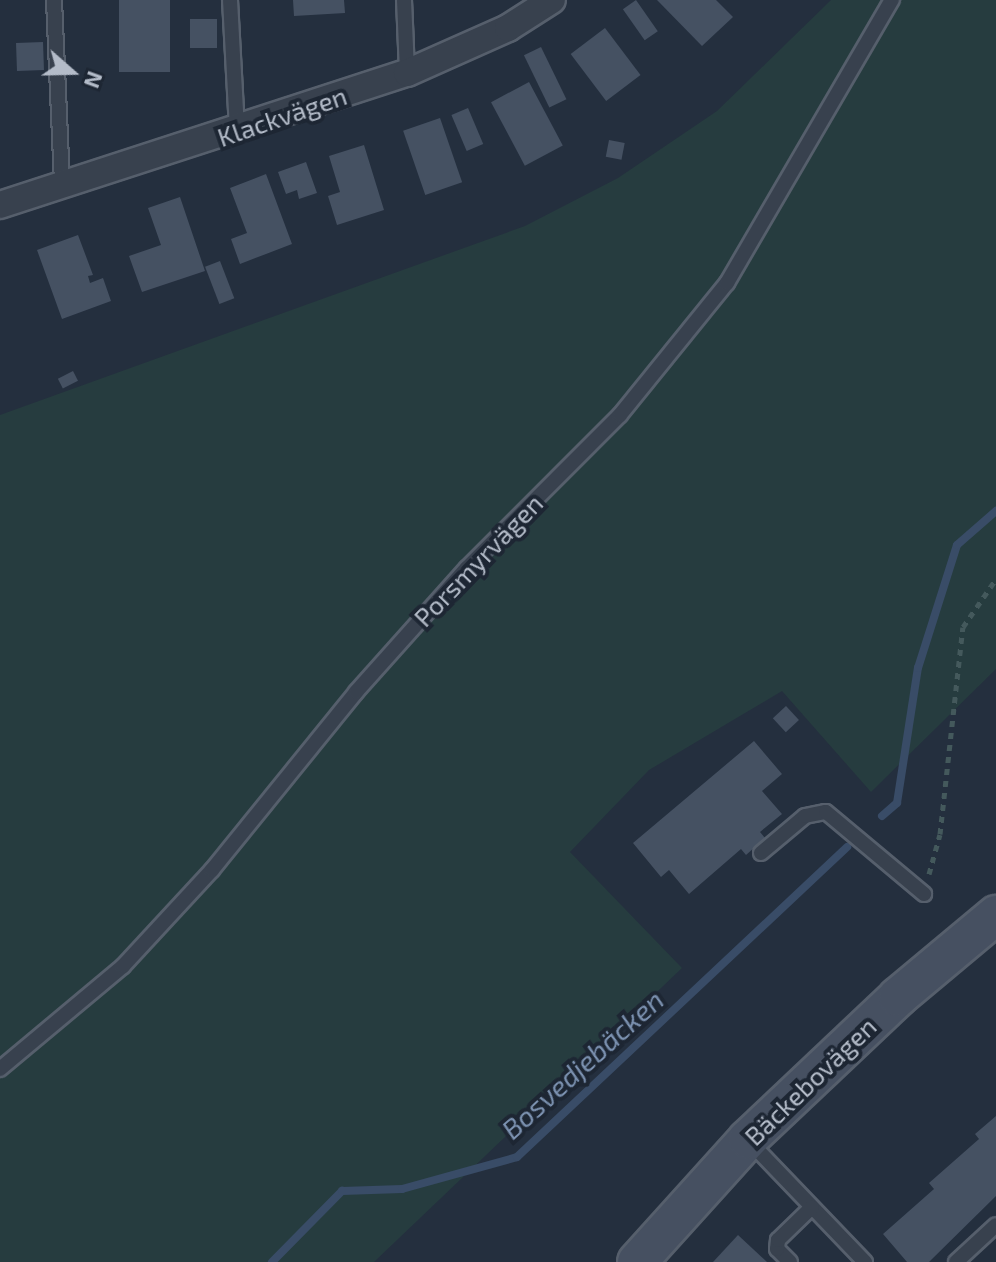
<!DOCTYPE html>
<html>
<head>
<meta charset="utf-8">
<style>
  body { margin:0 }
  #map { position:relative; width:996px; height:1262px; overflow:hidden; background:#242f3e; font-family:"Exo 2",sans-serif }
  div>[style] { position:absolute }
  .green>* { inset:0; background:#263c3f }
  .stream>* { height:8px; margin:-4px; padding:0 4px; transform-origin:4px; border-radius:4px; background:#394c67 }
  .building>* { inset:0; background:#455162; transform-origin:0 0 }
  .path>* { height:5px; margin-top:-2.5px; transform-origin:0; background:repeating-linear-gradient(90deg,#44595c 0 6px,transparent 0 12px) }
  .roads { filter:drop-shadow(2px 0 #565f6c) drop-shadow(-2px 0 #565f6c) drop-shadow(0 2px #565f6c) drop-shadow(0 -2px #565f6c) }
  .lane>* { height:14px; margin:-7px; padding:0 7px; transform-origin:7px; border-radius:7px; background:#38414e }
  .street>* { height:26px; margin:-13px; padding:0 13px; transform-origin:13px; border-radius:13px; background:#38414e }
  .secondary>* { height:38px; margin:-19px; padding:0 19px; transform-origin:19px; border-radius:19px; background:#465061 }
  span { translate:-50% -50%; white-space:nowrap; text-align:center; line-height:1.15; -webkit-text-stroke:8px #1d2633; paint-order:stroke }
  .street-label { font-size:26px; color:#b4bcc9 }
  .water-label { font-size:28px; color:#7c92b1; font-style:italic }
  .north { position:absolute; left:32px; top:32px; width:80px; height:80px; -webkit-text-stroke:6px #1d2633; paint-order:stroke; rotate:110deg; font-size:22px; font-weight:700; line-height:32px; text-align:center; color:#b4bcc9 }
  .north::after { content:''; display:block; margin:auto; width:28px; height:36px; background:#b4bcc9; clip-path:polygon(50% 0,100% 100%,50% 72%,0 100%) }
</style>
</head>
<body>
<div id="map">
  <div class="green">
    <div style="clip-path:polygon(831px 0,996px 0,996px 669px,871px 792px,782px 691px,649px 770px,570px 852px,682px 968px,374px 1262px,0 1262px,0 415px,525px 226px,618px 178px,717px 111px)"></div>
  </div>
  <div class="stream">
    <div style="left:882px;top:816px;width:20px;rotate:-41deg"></div>
    <div style="left:897px;top:803px;width:137px;rotate:-81.2deg"></div>
    <div style="left:918px;top:668px;width:129px;rotate:-72.4deg"></div>
    <div style="left:957px;top:545px;width:52px;rotate:-41.1deg"></div>
    <div style="left:272px;top:1262px;width:100px;rotate:-45.4deg"></div>
    <div style="left:342px;top:1191px;width:60px;rotate:-1.9deg"></div>
    <div style="left:402px;top:1189px;width:119px;rotate:-15.5deg"></div>
    <div style="left:517px;top:1157px;width:453px;rotate:-43.2deg"></div>
  </div>
  <div class="building">
    <div style="left:119px;top:0;width:51px;height:72px"></div>
    <div style="clip-path:polygon(293px 0,344px 0,345px 13px,294px 16px)"></div>
    <div style="left:636px;top:0;width:38px;height:16px;rotate:55deg"></div>
    <div style="clip-path:polygon(657px 0,716px 0,733px 17px,702px 46px)"></div>
    <div style="left:190px;top:19px;width:27px;height:29px"></div>
    <div style="left:605px;top:28px;width:59px;height:43px;rotate:53deg"></div>
    <div style="left:43px;top:42px;width:28px;height:27px;rotate:88deg"></div>
    <div style="left:541px;top:47px;width:58px;height:19px;rotate:64deg"></div>
    <div style="left:529px;top:82px;width:72px;height:43px;rotate:62deg"></div>
    <div style="left:468px;top:108px;width:39px;height:18px;rotate:67deg"></div>
    <div style="left:440px;top:118px;width:68px;height:39px;rotate:71deg"></div>
    <div style="left:609px;top:140px;width:16px;height:17px;rotate:11deg"></div>
    <div style="clip-path:polygon(364px 145px,384px 210px,337px 225px,328px 196px,340px 192px,329px 156px)"></div>
    <div style="clip-path:polygon(306px 162px,317px 193px,299px 199px,297px 190px,286px 194px,278px 172px)"></div>
    <div style="clip-path:polygon(266px 174px,292px 244px,240px 264px,231px 239px,247px 233px,230px 188px)"></div>
    <div style="clip-path:polygon(180px 197px,205px 271px,142px 292px,129px 256px,161px 245px,148px 208px)"></div>
    <div style="clip-path:polygon(78px 235px,93px 275px,88px 276px,90px 283px,103px 278px,111px 301px,62px 319px,37px 250px)"></div>
    <div style="left:220px;top:261px;width:40px;height:16px;rotate:69deg"></div>
    <div style="left:73px;top:371px;width:11px;height:17px;rotate:63deg"></div>
    <div style="left:786px;top:706px;width:19px;height:18px;rotate:47deg"></div>
    <div style="clip-path:polygon(754px 741px,782px 774px,762px 791px,782px 814px,760px 832px,765px 838px,746px 855px,741px 849px,689px 894px,669px 870px,661px 877px,633px 843px)"></div>
    <div style="clip-path:polygon(996px 1116px,996px 1196px,929px 1262px,907px 1262px,883px 1234px,934px 1189px,929px 1183px,979px 1139px,975px 1134px)"></div>
    <div style="clip-path:polygon(738px 1235px,767px 1262px,713px 1262px)"></div>
  </div>
  <div class="path">
    <div style="left:929px;top:874px;width:41px;rotate:-74.6deg"></div>
    <div style="left:940px;top:834px;width:208px;rotate:-83.7deg"></div>
    <div style="left:963px;top:627px;width:58px;rotate:-55.5deg"></div>
  </div>
  <div class="roads">
    <div class="lane">
      <div style="left:54px;top:0;width:186px;rotate:87.5deg"></div>
      <div style="left:230px;top:0;width:131px;rotate:86.9deg"></div>
      <div style="left:404px;top:0;width:73px;rotate:87.6deg"></div>
      <div style="left:761px;top:853px;width:57px;rotate:-40.1deg"></div>
      <div style="left:805px;top:816px;width:21px;rotate:-11deg"></div>
      <div style="left:826px;top:812px;width:128px;rotate:39.9deg"></div>
      <div style="left:0;top:1069px;width:160px;rotate:-39.9deg"></div>
      <div style="left:123px;top:966px;width:131px;rotate:-47.2deg"></div>
      <div style="left:212px;top:870px;width:229px;rotate:-51deg"></div>
      <div style="left:356px;top:692px;width:166px;rotate:-48.2deg"></div>
      <div style="left:467px;top:568px;width:216px;rotate:-45deg"></div>
      <div style="left:620px;top:415px;width:170px;rotate:-51deg"></div>
      <div style="left:727px;top:283px;width:328px;rotate:-59.8deg"></div>
      <div style="left:748px;top:1140px;width:169px;rotate:46.2deg"></div>
      <div style="left:790px;top:1262px;width:18px;rotate:-135deg"></div>
      <div style="left:777px;top:1249px;width:9px;rotate:-84deg"></div>
      <div style="left:778px;top:1240px;width:47px;rotate:-44.1deg"></div>
      <div style="left:956px;top:1262px;width:54px;rotate:-42.8deg"></div>
    </div>
    <div class="street">
      <div style="left:0;top:205px;width:428px;rotate:-18deg"></div>
      <div style="left:407px;top:73px;width:111px;rotate:-24deg"></div>
      <div style="left:508px;top:28px;width:52px;rotate:-32.5deg"></div>
    </div>
    <div class="secondary">
      <div style="left:637px;top:1262px;width:166px;rotate:-47.9deg"></div>
      <div style="left:748px;top:1139px;width:207px;rotate:-43.4deg"></div>
      <div style="left:898px;top:997px;width:128px;rotate:-39.9deg"></div>
    </div>
  </div>
  <div class="street-label">
    <span style="left:282px;top:116px;rotate:-19deg">Klackvägen</span>
    <span style="left:478px;top:560px;rotate:-46deg">Porsmyrvägen</span>
    <span style="left:810px;top:1081px;rotate:-44deg">Bäckebovägen</span>
  </div>
  <div class="water-label">
    <span style="left:582px;top:1064px;rotate:-42deg">Bosvedjebäcken</span>
  </div>
  <div class="north">N</div>
</div>
</body>
</html>
